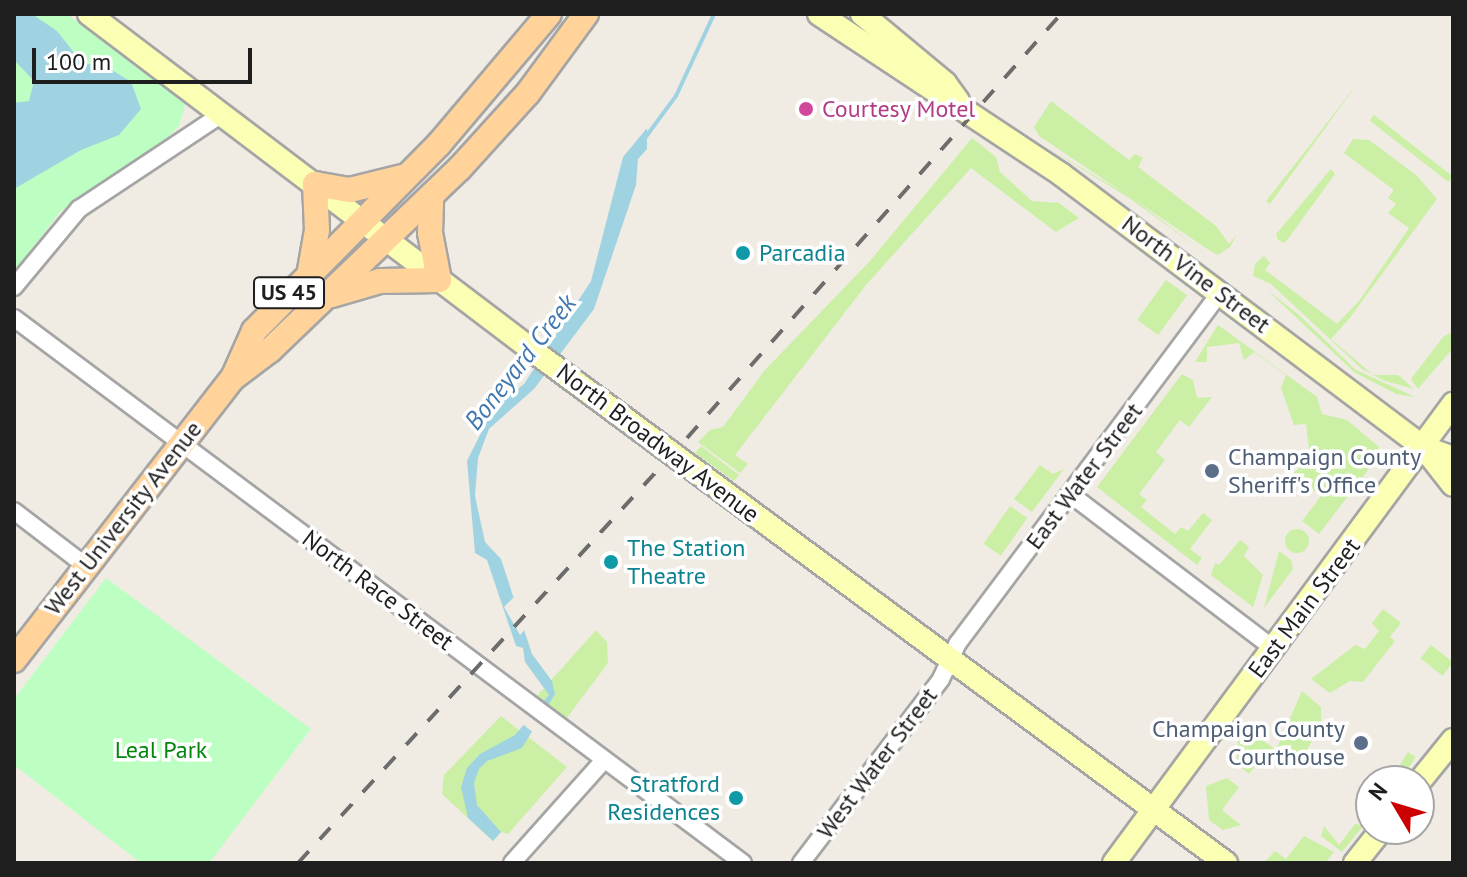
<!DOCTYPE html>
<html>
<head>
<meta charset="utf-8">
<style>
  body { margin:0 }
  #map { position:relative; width:1467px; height:877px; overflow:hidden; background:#f0ece3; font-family:"PT Sans",sans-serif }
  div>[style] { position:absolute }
  .grass>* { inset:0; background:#caefa5; transform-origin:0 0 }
  .round { border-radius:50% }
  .park>* { inset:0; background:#bdfec2 }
  .water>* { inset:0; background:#a0d3e2 }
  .pier>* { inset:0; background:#f0ece3 }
  .stream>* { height:4px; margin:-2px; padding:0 2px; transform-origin:2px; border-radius:2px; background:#a0d3e2 }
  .roads { filter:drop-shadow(2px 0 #a5a5a5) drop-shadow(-2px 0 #a5a5a5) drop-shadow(0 2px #a5a5a5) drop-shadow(0 -2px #a5a5a5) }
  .street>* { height:16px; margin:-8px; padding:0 8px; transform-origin:8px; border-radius:8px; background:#fff }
  .secondary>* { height:22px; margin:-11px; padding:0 11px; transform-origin:11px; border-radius:11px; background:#fbffb3 }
  .primary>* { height:24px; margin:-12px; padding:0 12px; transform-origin:12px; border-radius:12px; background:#ffd39a }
  .rail>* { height:4px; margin-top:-2px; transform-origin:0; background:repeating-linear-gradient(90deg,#6c6c6c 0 16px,transparent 0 32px) }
  .dots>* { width:22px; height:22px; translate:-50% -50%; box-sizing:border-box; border:4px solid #fff; border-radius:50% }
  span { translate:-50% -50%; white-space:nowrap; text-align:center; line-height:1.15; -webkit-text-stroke:7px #fff; paint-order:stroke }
  .shield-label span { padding:2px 6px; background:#fff; border:2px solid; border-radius:6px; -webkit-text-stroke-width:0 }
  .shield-label { font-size:22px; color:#1e1e1e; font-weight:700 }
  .hotel-label { font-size:24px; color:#b23c85 }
  .left { translate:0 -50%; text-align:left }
  .culture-label { font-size:24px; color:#0d838f }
  .right { translate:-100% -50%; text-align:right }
  .street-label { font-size:24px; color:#1e1e1e }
  .service-label { font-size:24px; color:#4e5e75 }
  .park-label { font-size:24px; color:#02870c }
  .water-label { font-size:26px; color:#4078af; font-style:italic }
  .frame { position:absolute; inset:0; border:16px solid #1e1e1e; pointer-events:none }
  .north { position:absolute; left:1355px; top:765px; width:80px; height:80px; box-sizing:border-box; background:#fff; border:2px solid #a5a5a5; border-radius:50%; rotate:308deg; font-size:22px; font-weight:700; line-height:32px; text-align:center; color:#1e1e1e }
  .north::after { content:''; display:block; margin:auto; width:28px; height:36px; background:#cd0001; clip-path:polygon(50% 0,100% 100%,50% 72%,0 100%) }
  .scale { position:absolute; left:32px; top:48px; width:220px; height:36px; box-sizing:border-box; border:4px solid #1e1e1e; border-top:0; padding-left:10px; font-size:24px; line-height:28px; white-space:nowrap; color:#1e1e1e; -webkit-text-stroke:6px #fff; paint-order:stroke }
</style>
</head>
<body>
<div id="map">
  <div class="grass">
    <div style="clip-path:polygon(1362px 77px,1270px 204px,1266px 201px,1310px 145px)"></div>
    <div style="clip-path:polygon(1051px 101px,1129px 160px,1135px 154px,1143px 158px,1138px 167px,1216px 226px,1229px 244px,1237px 234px,1230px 247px,1218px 255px,1209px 250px,1039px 136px,1034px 127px)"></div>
    <div style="left:1374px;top:115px;width:100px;height:7px;rotate:38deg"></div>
    <div style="clip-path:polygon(972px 138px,996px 157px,1000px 172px,1032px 201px,1059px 203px,1079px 218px,1056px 232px,971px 168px,866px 285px,735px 455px,748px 464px,740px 473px,698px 442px,710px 430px,723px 427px,765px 370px,869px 262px)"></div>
    <div style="clip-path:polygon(1353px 139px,1369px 140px,1416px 175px,1437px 199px,1349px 319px,1331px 339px,1373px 375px,1398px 375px,1414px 389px,1385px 381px,1362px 369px,1271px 284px,1253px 276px,1255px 264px,1264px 256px,1270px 263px,1265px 270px,1337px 324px,1359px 301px,1409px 228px,1388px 213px,1396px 204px,1388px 198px,1394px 190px,1344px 153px)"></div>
    <div style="clip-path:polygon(1041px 144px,1129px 196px,1208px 255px,1129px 198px)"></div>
    <div style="clip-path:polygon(1331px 169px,1335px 174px,1285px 243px,1278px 240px,1276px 234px)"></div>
    <div style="left:1166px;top:280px;width:26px;height:49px;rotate:36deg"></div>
    <div style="clip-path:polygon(1267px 290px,1299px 315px,1356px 370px,1415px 397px,1396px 394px,1354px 372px)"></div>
    <div style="clip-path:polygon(1218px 325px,1317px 397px,1322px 414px,1347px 420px,1379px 447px,1378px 457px,1319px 534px,1302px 521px,1321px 496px,1292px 474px,1310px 459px,1306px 424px,1294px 425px,1281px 388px,1286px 375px,1254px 352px,1244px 360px,1239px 343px,1207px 347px,1207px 362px,1195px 362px)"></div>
    <div style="clip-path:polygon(1453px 332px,1453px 348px,1418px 389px,1411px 379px,1443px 337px)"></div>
    <div style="clip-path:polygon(1182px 374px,1193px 380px,1197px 398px,1212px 397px,1189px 427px,1180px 420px,1156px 452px,1165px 460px,1139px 494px,1147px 500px,1141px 507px,1175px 534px,1181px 527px,1188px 531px,1203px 513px,1212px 520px,1190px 549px,1202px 558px,1197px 565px,1097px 487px)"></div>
    <div style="clip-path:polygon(701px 446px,739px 475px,734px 481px,695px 453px)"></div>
    <div style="clip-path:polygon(1040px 465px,1053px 474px,1064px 469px,1032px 512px,1014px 499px)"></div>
    <div style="left:1010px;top:506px;width:21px;height:46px;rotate:35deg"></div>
    <div class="round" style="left:1285px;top:529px;width:24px;height:24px"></div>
    <div style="clip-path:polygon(1240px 540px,1249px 547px,1244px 556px,1263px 575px,1253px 607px,1211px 575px,1215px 563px,1219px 565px)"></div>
    <div style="clip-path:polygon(1279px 551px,1291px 560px,1293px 569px,1264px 608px)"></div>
    <div style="clip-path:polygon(1383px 609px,1401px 623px,1390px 637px,1395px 641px,1363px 682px,1350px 681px,1330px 693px,1311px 679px,1355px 645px,1365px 649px,1379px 631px,1372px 623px)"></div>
    <div style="clip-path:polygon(596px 630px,607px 642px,608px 663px,566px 719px,537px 696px)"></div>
    <div style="left:1431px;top:645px;width:28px;height:17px;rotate:38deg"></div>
    <div style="clip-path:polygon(1302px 691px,1321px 707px,1321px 738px,1315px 735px,1296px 770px,1269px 749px,1249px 774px,1237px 764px,1238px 739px,1247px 729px,1276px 750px)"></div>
    <div style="clip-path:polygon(501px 716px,567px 767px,508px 834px,501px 832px,493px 841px,442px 794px,444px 775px)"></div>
    <div style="left:1408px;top:752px;width:9px;height:31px;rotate:32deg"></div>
    <div style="clip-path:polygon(1227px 778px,1239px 787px,1222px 810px,1241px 825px,1223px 830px,1209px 820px,1206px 786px)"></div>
    <div style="clip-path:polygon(1355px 824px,1364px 825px,1342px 852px,1321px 836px,1324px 826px,1339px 845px)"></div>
    <div style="clip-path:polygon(1304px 836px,1334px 852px,1325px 863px,1265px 862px,1275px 851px,1286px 859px)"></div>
  </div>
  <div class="park">
    <div style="clip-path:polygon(14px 14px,67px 14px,186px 102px,179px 126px,166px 139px,61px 211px,14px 272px)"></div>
    <div style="clip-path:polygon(106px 578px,311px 729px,209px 863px,141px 863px,14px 765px,14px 699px)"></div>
  </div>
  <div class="water">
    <div style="clip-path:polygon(14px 14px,32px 14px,57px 31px,83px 64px,104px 65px,131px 82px,141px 109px,119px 135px,81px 150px,14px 189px,14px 103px,29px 101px,34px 81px,14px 60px)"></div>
    <div style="clip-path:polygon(647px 128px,647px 149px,638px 159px,636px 185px,594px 309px,534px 389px,489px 429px,478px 458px,475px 496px,485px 542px,501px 559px,532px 654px,552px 681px,555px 694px,522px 748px,487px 761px,479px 769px,474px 783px,477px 805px,501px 832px,493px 841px,468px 818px,461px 787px,467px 768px,480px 754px,515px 735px,549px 695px,525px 662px,523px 648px,516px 646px,487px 560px,475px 553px,467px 461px,493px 409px,524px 384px,591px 281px,623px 157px)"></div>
  </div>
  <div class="pier">
    <div style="clip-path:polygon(515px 596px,529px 625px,520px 635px,504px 607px)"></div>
    <div style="clip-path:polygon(541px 700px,550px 707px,535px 734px,520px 722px)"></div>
  </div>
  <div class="stream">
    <div style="left:645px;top:138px;width:52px;rotate:-53.6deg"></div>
    <div style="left:676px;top:96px;width:90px;rotate:-65.1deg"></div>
  </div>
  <div class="roads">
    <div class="street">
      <div style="left:14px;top:287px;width:102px;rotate:-50.2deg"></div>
      <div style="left:79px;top:209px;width:172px;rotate:-33.6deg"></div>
      <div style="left:14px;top:318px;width:910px;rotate:36.78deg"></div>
      <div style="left:1070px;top:494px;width:256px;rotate:37.2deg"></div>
      <div style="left:14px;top:511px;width:91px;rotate:37.4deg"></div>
      <div style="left:512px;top:863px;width:138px;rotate:-48.2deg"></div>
      <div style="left:801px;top:863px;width:231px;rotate:-52.7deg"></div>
      <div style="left:941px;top:679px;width:40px;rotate:-65deg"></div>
      <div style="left:958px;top:643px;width:439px;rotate:-53.2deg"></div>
    </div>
    <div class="secondary">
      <div style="left:89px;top:14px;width:566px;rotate:37.17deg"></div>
      <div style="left:540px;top:356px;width:853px;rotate:36.47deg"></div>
      <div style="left:819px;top:14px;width:291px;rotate:33.5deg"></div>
      <div style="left:1062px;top:175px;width:452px;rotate:37deg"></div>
      <div style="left:1423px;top:447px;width:32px;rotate:20deg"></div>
      <div style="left:862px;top:14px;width:108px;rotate:39.7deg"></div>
      <div style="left:945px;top:83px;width:22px;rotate:54deg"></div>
      <div style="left:1423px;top:447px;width:48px;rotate:51.7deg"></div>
      <div style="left:1419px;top:782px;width:54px;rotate:-51deg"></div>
      <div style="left:1114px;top:863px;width:571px;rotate:-53.55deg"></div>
      <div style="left:1355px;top:863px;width:43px;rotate:-51.5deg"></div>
    </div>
    <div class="primary">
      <div style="left:310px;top:270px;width:41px;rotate:-80.1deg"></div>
      <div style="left:317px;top:230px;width:46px;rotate:-92.5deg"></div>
      <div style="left:315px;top:184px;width:36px;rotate:10deg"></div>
      <div style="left:350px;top:190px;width:54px;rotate:-14deg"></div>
      <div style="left:332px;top:295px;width:50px;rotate:-16.3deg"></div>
      <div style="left:380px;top:281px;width:59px;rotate:-1deg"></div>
      <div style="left:439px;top:280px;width:48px;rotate:-100.8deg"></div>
      <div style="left:430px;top:233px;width:37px;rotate:-88deg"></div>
      <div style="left:234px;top:376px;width:49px;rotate:-66deg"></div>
      <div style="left:254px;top:331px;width:263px;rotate:-45.3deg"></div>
      <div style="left:439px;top:144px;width:170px;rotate:-49.8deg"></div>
      <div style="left:14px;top:660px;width:357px;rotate:-52.2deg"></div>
      <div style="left:233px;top:378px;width:46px;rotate:-37.1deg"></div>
      <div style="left:270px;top:350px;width:262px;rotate:-43.8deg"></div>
      <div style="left:459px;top:169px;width:103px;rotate:-47.8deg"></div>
      <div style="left:528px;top:93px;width:98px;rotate:-53.7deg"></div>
    </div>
  </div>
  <div class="rail">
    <div style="left:298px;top:863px;width:576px;rotate:-47.53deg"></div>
    <div style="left:687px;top:438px;width:565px;rotate:-48.59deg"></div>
  </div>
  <div class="dots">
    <div style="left:806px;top:109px;background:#d1479c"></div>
    <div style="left:743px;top:253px;background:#0f9aa8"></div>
    <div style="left:1212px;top:471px;background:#5c6f8a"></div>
    <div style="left:611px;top:562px;background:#0f9aa8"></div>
    <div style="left:1361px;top:743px;background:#5c6f8a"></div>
    <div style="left:736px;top:798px;background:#0f9aa8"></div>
  </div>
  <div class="shield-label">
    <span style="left:289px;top:293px">US 45</span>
  </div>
  <div class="hotel-label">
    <span class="left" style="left:822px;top:109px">Courtesy Motel</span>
  </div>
  <div class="culture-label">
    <span class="left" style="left:759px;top:253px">Parcadia</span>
    <span class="left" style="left:627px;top:562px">The Station<br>Theatre</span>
    <span class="right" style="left:720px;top:798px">Stratford<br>Residences</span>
  </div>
  <div class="street-label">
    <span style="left:1196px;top:274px;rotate:37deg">North Vine Street</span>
    <span style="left:658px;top:443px;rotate:37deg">North Broadway Avenue</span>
    <span style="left:1084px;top:476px;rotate:-53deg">East Water Street</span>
    <span style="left:123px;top:518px;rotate:-52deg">West University Avenue</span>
    <span style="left:378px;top:590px;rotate:37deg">North Race Street</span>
    <span style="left:1304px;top:608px;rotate:-53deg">East Main Street</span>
    <span style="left:877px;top:763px;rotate:-53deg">West Water Street</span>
  </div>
  <div class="service-label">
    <span class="left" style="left:1228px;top:471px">Champaign County<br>Sheriff's Office</span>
    <span class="right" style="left:1345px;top:743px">Champaign County<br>Courthouse</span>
  </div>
  <div class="park-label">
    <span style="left:161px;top:750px">Leal Park</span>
  </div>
  <div class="water-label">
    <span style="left:520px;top:362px;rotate:-52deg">Boneyard Creek</span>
  </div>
  <div class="frame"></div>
  <div class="north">N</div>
  <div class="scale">100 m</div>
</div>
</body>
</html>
